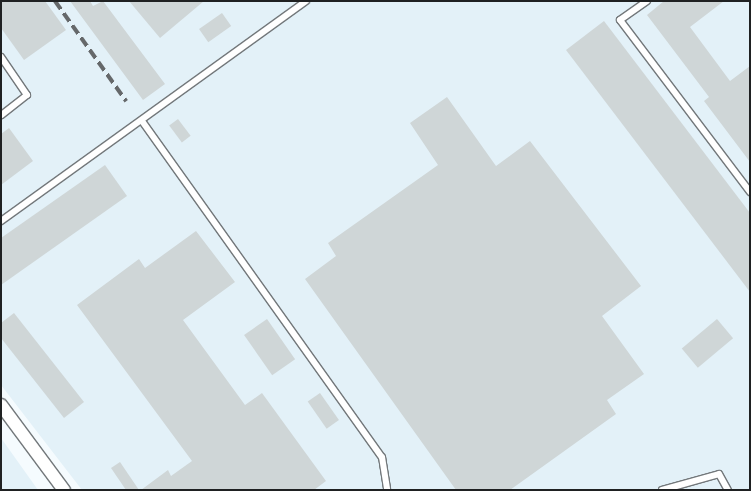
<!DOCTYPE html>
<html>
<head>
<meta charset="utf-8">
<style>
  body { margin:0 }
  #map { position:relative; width:751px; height:491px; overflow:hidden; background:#f5fbfe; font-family:Barlow,sans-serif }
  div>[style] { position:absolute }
  .built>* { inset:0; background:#e3f1f8 }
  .building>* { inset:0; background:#cfd6d7; transform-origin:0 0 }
  .roads { filter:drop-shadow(1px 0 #73787b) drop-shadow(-1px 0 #73787b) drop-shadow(0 1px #73787b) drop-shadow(0 -1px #73787b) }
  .lane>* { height:6px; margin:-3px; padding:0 3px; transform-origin:3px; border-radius:3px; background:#fff }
  .street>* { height:12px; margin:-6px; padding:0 6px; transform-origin:6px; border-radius:6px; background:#fff }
  .rail>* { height:4px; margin-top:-2px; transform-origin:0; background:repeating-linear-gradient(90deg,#65686a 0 10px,transparent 0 15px) }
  span { translate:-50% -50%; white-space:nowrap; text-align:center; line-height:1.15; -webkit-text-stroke:5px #fff; paint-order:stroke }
  .frame { position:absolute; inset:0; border:2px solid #1f2122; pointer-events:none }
</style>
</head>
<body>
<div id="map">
  <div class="built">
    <div style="clip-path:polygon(1px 1px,750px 1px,750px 490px,82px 490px,1px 385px)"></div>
    <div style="clip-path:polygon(1px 438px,38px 490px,1px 490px)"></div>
  </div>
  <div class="building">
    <div style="clip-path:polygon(1px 1px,45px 1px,66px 30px,24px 60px,1px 28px)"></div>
    <div style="clip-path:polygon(70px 1px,90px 1px,93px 6px,103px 1px,165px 84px,143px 100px)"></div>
    <div style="clip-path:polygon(129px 1px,204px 1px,160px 38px)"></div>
    <div style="clip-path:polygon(664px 1px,724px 1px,690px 27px,730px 81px,750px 66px,750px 162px,704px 101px,709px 97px,647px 15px)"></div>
    <div style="left:222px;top:13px;width:16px;height:28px;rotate:55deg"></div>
    <div style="clip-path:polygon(604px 21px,750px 213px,750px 292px,566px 50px)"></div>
    <div style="clip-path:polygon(447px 97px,496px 166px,530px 141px,641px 286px,602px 316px,644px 374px,607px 400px,616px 414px,510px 490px,456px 490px,305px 279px,336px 256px,328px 243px,438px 165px,410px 123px)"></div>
    <div style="left:178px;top:119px;width:21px;height:11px;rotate:53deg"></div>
    <div style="clip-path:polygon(9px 128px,33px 161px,1px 185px,1px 134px)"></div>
    <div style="clip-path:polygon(105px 165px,127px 196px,1px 285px,1px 238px)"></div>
    <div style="clip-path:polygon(196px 231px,235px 282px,183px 320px,245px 405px,262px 393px,326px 481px,314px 490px,141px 490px,168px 470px,171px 476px,192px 461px,77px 305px,139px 259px,145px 268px)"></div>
    <div style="clip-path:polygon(14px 313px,84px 402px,64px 418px,1px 338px,1px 323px)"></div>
    <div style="left:267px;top:319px;width:49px;height:28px;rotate:55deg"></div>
    <div style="left:717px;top:319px;width:25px;height:46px;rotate:50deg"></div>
    <div style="left:320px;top:393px;width:33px;height:15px;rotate:55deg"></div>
    <div style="clip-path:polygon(120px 462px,139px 490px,126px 490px,111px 468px)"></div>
  </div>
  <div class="roads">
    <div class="lane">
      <div style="left:647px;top:1px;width:33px;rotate:145deg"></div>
      <div style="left:620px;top:20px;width:216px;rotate:52.9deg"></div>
      <div style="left:1px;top:57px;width:46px;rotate:55.6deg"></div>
      <div style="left:27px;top:95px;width:33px;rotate:142deg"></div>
      <div style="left:142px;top:121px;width:413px;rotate:54.5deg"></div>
      <div style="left:382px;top:457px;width:33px;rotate:81deg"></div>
      <div style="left:1px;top:221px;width:376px;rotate:-35.8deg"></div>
      <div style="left:662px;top:490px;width:59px;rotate:-15.7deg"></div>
      <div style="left:719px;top:474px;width:18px;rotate:61deg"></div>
    </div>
    <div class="street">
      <div style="left:1px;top:405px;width:106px;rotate:53.5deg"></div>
    </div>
  </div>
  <div class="rail">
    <div style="left:55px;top:1px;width:123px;rotate:54.6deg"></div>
  </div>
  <div class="frame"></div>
</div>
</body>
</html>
